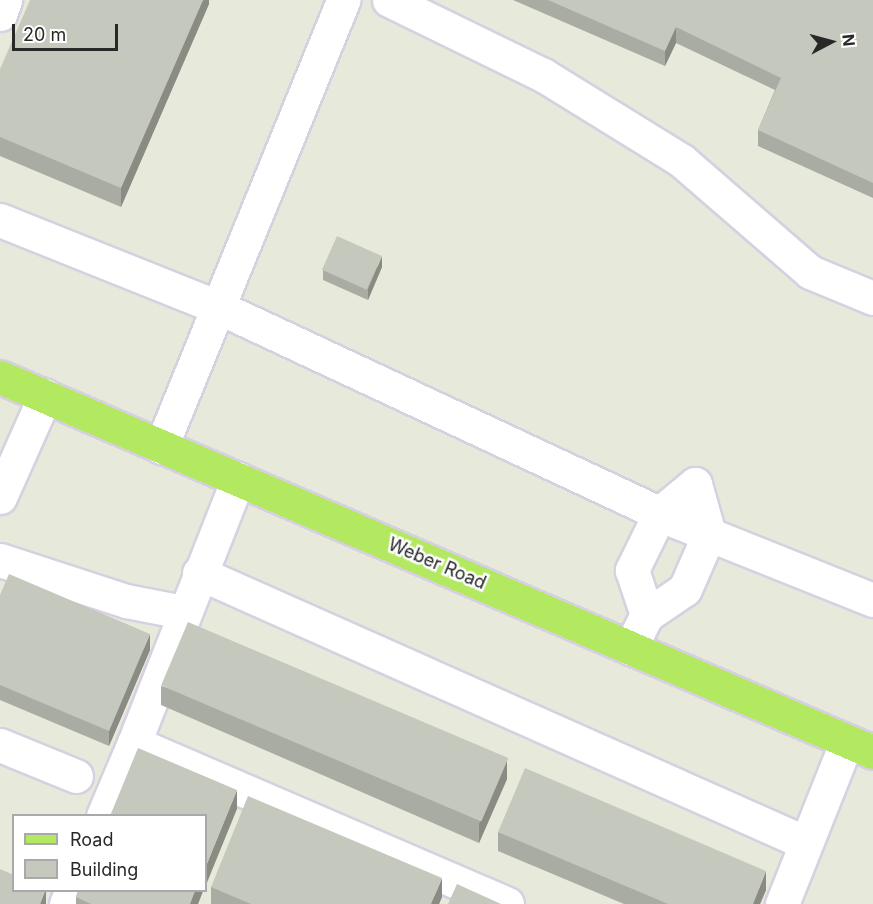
<!DOCTYPE html>
<html>
<head>
<meta charset="utf-8">
<style>
  body { margin:0 }
  #map { position:relative; width:873px; height:904px; overflow:hidden; background:#e7eadb; font-family:Inter,sans-serif }
  div>[style] { position:absolute }
  .roads { filter:drop-shadow(2px 0 #d7d0e1) drop-shadow(-2px 0 #d7d0e1) drop-shadow(0 2px #d7d0e1) drop-shadow(0 -2px #d7d0e1) }
  .minor>* { height:33px; margin:-16.5px; padding:0 16.5px; transform-origin:16.5px; border-radius:16.5px; background:#fff }
  .major>* { height:33px; margin:-16.5px; padding:0 16.5px; transform-origin:16.5px; border-radius:16.5px; background:#b3e861 }
  .wall>* { inset:0; background:#a9aca3 }
  .shaded-wall>* { inset:0; background:#8a8c84 }
  .building>* { inset:0; background:#c5c8bd; transform-origin:0 0 }
  span { translate:-50% -50%; white-space:nowrap; text-align:center; line-height:1.15; -webkit-text-stroke:5px #fff; paint-order:stroke }
  .street-label { font-size:18px; color:#282828 }
  .legend { position:absolute; left:12px; top:814px; width:195px; height:78px; box-sizing:border-box; background:#fff; border:2px solid #a9a9a9; margin:0; padding:8px 10px; list-style:none; font-size:18px; color:#282828 }
  .legend li { display:flex; align-items:center; gap:12px; height:30px }
  .legend b { width:30px; border:2px solid #a9a9a9 }
  .north { position:absolute; left:801px; top:12px; width:60px; height:60px; -webkit-text-stroke:4px #fff; paint-order:stroke; rotate:84deg; font-size:16px; font-weight:700; line-height:24px; text-align:center; color:#282828 }
  .north::after { content:''; display:block; margin:auto; width:21px; height:27px; background:#282828; clip-path:polygon(50% 0,100% 100%,50% 72%,0 100%) }
  .scale { position:absolute; left:12px; top:24px; width:106px; height:27px; box-sizing:border-box; border:3px solid #282828; border-top:0; padding-left:8px; font-size:18px; line-height:21px; white-space:nowrap; color:#282828; -webkit-text-stroke:4px #fff; paint-order:stroke }
</style>
</head>
<body>
<div id="map">
  <div class="roads">
    <div class="minor">
      <div style="left:389px;top:0;width:171px;rotate:26deg"></div>
      <div style="left:543px;top:75px;width:163px;rotate:31.7deg"></div>
      <div style="left:682px;top:161px;width:169px;rotate:40.9deg"></div>
      <div style="left:810px;top:272px;width:68px;rotate:22.4deg"></div>
      <div style="left:0;top:14px;width:15px;rotate:-70deg"></div>
      <div style="left:0;top:220px;width:235px;rotate:21.8deg"></div>
      <div style="left:218px;top:307px;width:508px;rotate:25.05deg"></div>
      <div style="left:678px;top:522px;width:210px;rotate:21.8deg"></div>
      <div style="left:161px;top:447px;width:483px;rotate:-67.8deg"></div>
      <div style="left:0;top:497px;width:111px;rotate:-66deg"></div>
      <div style="left:0;top:560px;width:133px;rotate:18deg"></div>
      <div style="left:126px;top:601px;width:58px;rotate:10.9deg"></div>
      <div style="left:199px;top:573px;width:664px;rotate:23.98deg"></div>
      <div style="left:630px;top:648px;width:37px;rotate:-63deg"></div>
      <div style="left:647px;top:615px;width:46px;rotate:-34.4deg"></div>
      <div style="left:685px;top:589px;width:60px;rotate:-66.4deg"></div>
      <div style="left:709px;top:534px;width:52px;rotate:-105.6deg"></div>
      <div style="left:695px;top:484px;width:45px;rotate:140.4deg"></div>
      <div style="left:660px;top:513px;width:64px;rotate:116.2deg"></div>
      <div style="left:632px;top:570px;width:47px;rotate:71.6deg"></div>
      <div style="left:134px;top:743px;width:284px;rotate:-68.5deg"></div>
      <div style="left:0;top:745px;width:82px;rotate:22.2deg"></div>
      <div style="left:103px;top:816px;width:79px;rotate:-67deg"></div>
      <div style="left:134px;top:743px;width:406px;rotate:23.3deg"></div>
      <div style="left:66px;top:904px;width:15px;rotate:-67deg"></div>
      <div style="left:782px;top:904px;width:175px;rotate:-68.3deg"></div>
    </div>
    <div class="major">
      <div style="left:0;top:377px;width:950px;rotate:23.25deg"></div>
    </div>
  </div>
  <div class="wall">
    <div style="clip-path:polygon(209px 0,209px 4px,121px 207px,0 156px,0 69px)"></div>
    <div style="clip-path:polygon(513px 0,873px 0,873px 198px,758px 146px,758px 130px,775px 90px,676px 43px,665px 66px)"></div>
    <div style="clip-path:polygon(382px 267px,368px 300px,323px 280px,323px 270px)"></div>
    <div style="clip-path:polygon(0 595px,150px 650px,109px 746px,0 700px)"></div>
    <div style="clip-path:polygon(161px 686px,507px 779px,479px 843px,161px 705px)"></div>
    <div style="clip-path:polygon(498px 832px,766px 890px,760px 904px,624px 904px,498px 851px)"></div>
    <div style="clip-path:polygon(211px 887px,442px 897px,439px 904px,211px 904px)"></div>
    <div style="clip-path:polygon(78px 891px,203px 891px,198px 904px,76px 904px,76px 897px)"></div>
  </div>
  <div class="shaded-wall">
    <div style="clip-path:polygon(203px 0,209px 0,209px 4px,121px 207px,121px 188px)"></div>
    <div style="clip-path:polygon(676px 27px,676px 43px,665px 66px,665px 51px)"></div>
    <div style="clip-path:polygon(382px 256px,382px 267px,368px 300px,368px 289px)"></div>
    <div style="clip-path:polygon(150px 634px,150px 650px,109px 746px,109px 731px)"></div>
    <div style="clip-path:polygon(507px 760px,507px 779px,479px 843px,479px 824px)"></div>
    <div style="clip-path:polygon(237px 790px,237px 809px,206px 885px,206px 866px)"></div>
    <div style="clip-path:polygon(766px 871px,766px 890px,760px 904px,753px 904px)"></div>
    <div style="clip-path:polygon(442px 878px,442px 897px,439px 904px,431px 904px)"></div>
    <div style="clip-path:polygon(45px 891px,46px 891px,46px 904px,40px 904px)"></div>
    <div style="clip-path:polygon(195px 891px,203px 891px,198px 904px,190px 904px)"></div>
  </div>
  <div class="building">
    <div style="clip-path:polygon(30px 0,203px 0,121px 188px,0 137px,0 69px)"></div>
    <div style="clip-path:polygon(548px 0,873px 0,873px 183px,758px 130px,781px 78px,676px 27px,665px 51px)"></div>
    <div style="left:337px;top:236px;width:49px;height:37px;rotate:24deg"></div>
    <div style="clip-path:polygon(9px 574px,150px 634px,109px 731px,0 685px,0 595px)"></div>
    <div style="left:188px;top:622px;width:348px;height:69px;rotate:23deg"></div>
    <div style="clip-path:polygon(138px 748px,237px 790px,206px 866px,206px 816px,110px 816px)"></div>
    <div style="clip-path:polygon(525px 768px,766px 871px,753px 904px,668px 904px,498px 832px)"></div>
    <div style="clip-path:polygon(248px 796px,442px 878px,431px 904px,251px 904px,211px 887px)"></div>
    <div style="clip-path:polygon(0 869px,14px 875px,14px 891px,45px 891px,40px 904px,0 904px)"></div>
    <div style="clip-path:polygon(457px 884px,501px 904px,448px 904px)"></div>
    <div style="clip-path:polygon(78px 891px,195px 891px,190px 904px,91px 904px,76px 897px)"></div>
  </div>
  <div class="street-label">
    <span style="left:437px;top:564px;rotate:23deg">Weber Road</span>
  </div>
  <ul class="legend">
  <li><b style="height:8px;background:#b3e861"></b>Road</li>
  <li><b style="height:16px;background:#c5c8bd"></b>Building</li>
  </ul>
  <div class="north">N</div>
  <div class="scale">20 m</div>
</div>
</body>
</html>
